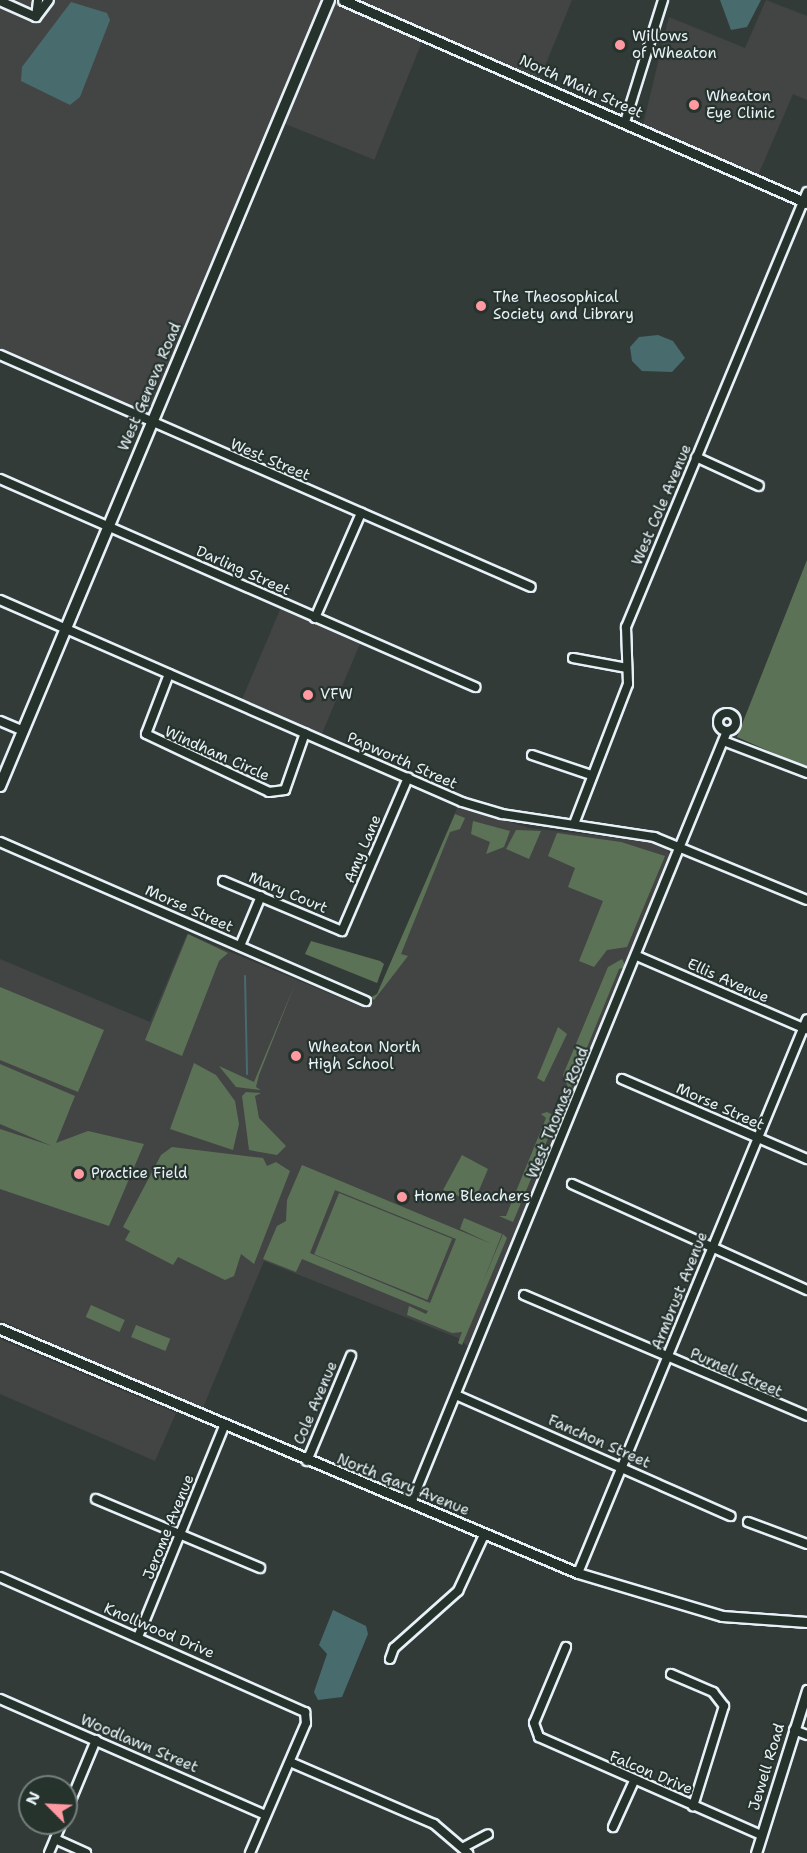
<!DOCTYPE html>
<html>
<head>
<meta charset="utf-8">
<style>
  body { margin:0 }
  #map { position:relative; width:807px; height:1853px; overflow:hidden; background:#333b38; font-family:"Shantell Sans",sans-serif }
  div>[style] { position:absolute }
  .built>* { inset:0; background:#434545; transform-origin:0 0 }
  .green>* { inset:0; background:#5c7257; transform-origin:0 0 }
  .water>* { inset:0; background:#486b6e }
  .stream>* { height:2px; margin:-1px; padding:0 1px; transform-origin:1px; border-radius:1px; background:#486b6e }
  .roads { filter:drop-shadow(2px 0 #e8f1f8) drop-shadow(-2px 0 #e8f1f8) drop-shadow(0 2px #e8f1f8) drop-shadow(0 -2px #e8f1f8) }
  .minor>* { height:8px; margin:-4px; padding:0 4px; transform-origin:4px; border-radius:4px; background:#26332d }
  .minor>.ring { margin:-4px; padding:0; box-sizing:content-box; background:none; border:8px solid #26332d; border-radius:50% }
  .tertiary>* { height:9px; margin:-4.5px; padding:0 4.5px; transform-origin:4.5px; border-radius:4.5px; background:#26332d }
  .secondary>* { height:10px; margin:-5px; padding:0 5px; transform-origin:5px; border-radius:5px; background:#26332d }
  .dots>* { width:16px; height:16px; translate:-50% -50%; box-sizing:border-box; border:3px solid #26332d; border-radius:50% }
  span { translate:-50% -50%; white-space:nowrap; text-align:center; line-height:1.15; -webkit-text-stroke:4.5px #26332d; paint-order:stroke }
  .poi-label { font-size:15px; color:#e8f1f8 }
  .left { translate:0 -50%; text-align:left }
  .street-label { font-size:15px; color:#e8f1f8 }
  .north { position:absolute; left:18px; top:1775px; width:60px; height:60px; box-sizing:border-box; background:#26332d; border:2px solid #747f7e; border-radius:50%; rotate:294deg; font-size:16px; font-weight:700; line-height:24px; text-align:center; color:#e8f1f8 }
  .north::after { content:''; display:block; margin:auto; width:21px; height:27px; background:#ff9aa2; clip-path:polygon(50% 0,100% 100%,50% 72%,0 100%) }
</style>
</head>
<body>
<div id="map">
  <div class="built">
    <div style="clip-path:polygon(0 0,324px 0,150px 418px,0 351px)"></div>
    <div style="left:331px;top:0;width:100px;height:132px;rotate:22deg"></div>
    <div style="clip-path:polygon(359px 0,572px 0,538px 83px)"></div>
    <div style="clip-path:polygon(766px 0,807px 16px,807px 100px,793px 94px,756px 180px,642px 129px,669px 17px,745px 48px)"></div>
    <div style="left:282px;top:605px;width:87px;height:106px;rotate:23deg"></div>
    <div style="clip-path:polygon(458px 806px,529px 828px,662px 843px,672px 857px,470px 1348px,458px 1338px,264px 1261px,202px 1410px,0 1320px,0 959px,150px 1022px,187px 934px,357px 1005px,377px 994px)"></div>
    <div style="clip-path:polygon(0 1339px,176px 1413px,155px 1461px,0 1394px)"></div>
  </div>
  <div class="green">
    <div style="clip-path:polygon(807px 560px,807px 768px,737px 737px)"></div>
    <div style="clip-path:polygon(455px 814px,465px 818px,460px 829px,450px 832px,401px 954px,408px 956px,374px 1000px,370px 998px,377px 994px)"></div>
    <div style="clip-path:polygon(473px 821px,510px 831px,504px 847px,486px 854px,490px 842px,471px 834px)"></div>
    <div style="clip-path:polygon(516px 830px,541px 831px,529px 859px,506px 849px)"></div>
    <div style="clip-path:polygon(557px 833px,621px 842px,665px 856px,627px 947px,607px 950px,594px 967px,579px 961px,603px 901px,568px 887px,575px 868px,548px 856px)"></div>
    <div style="clip-path:polygon(188px 934px,228px 953px,219px 961px,182px 1056px,145px 1040px)"></div>
    <div style="clip-path:polygon(311px 941px,380px 961px,384px 964px,377px 983px,305px 954px)"></div>
    <div style="clip-path:polygon(622px 959px,626px 967px,619px 969px,571px 1087px,577px 1089px,570px 1092px,563px 1075px,608px 967px)"></div>
    <div style="clip-path:polygon(295px 984px,259px 1075px,256px 1087px,261px 1090px,236px 1087px,219px 1066px,254px 1082px)"></div>
    <div style="clip-path:polygon(0 987px,104px 1030px,78px 1092px,0 1060px)"></div>
    <div style="clip-path:polygon(558px 1027px,567px 1034px,544px 1082px,537px 1078px)"></div>
    <div style="clip-path:polygon(194px 1063px,216px 1075px,235px 1101px,239px 1124px,233px 1150px,170px 1129px)"></div>
    <div style="clip-path:polygon(0 1064px,75px 1096px,56px 1143px,88px 1131px,144px 1144px,109px 1226px,0 1189px,0 1129px,52px 1146px,0 1124px)"></div>
    <div style="clip-path:polygon(246px 1092px,261px 1093px,255px 1096px,259px 1118px,286px 1146px,277px 1155px,249px 1150px,242px 1096px)"></div>
    <div style="clip-path:polygon(547px 1112px,557px 1117px,513px 1222px,499px 1216px,506px 1216px,546px 1118px,541px 1114px)"></div>
    <div style="clip-path:polygon(172px 1147px,263px 1158px,267px 1166px,276px 1162px,290px 1171px,254px 1264px,241px 1254px,234px 1276px,225px 1280px,178px 1257px,173px 1265px,125px 1240px,130px 1231px,123px 1227px,161px 1155px)"></div>
    <div style="clip-path:polygon(462px 1155px,488px 1169px,474px 1202px,443px 1190px)"></div>
    <div style="clip-path:polygon(evenodd,302px 1165px,492px 1244px,460px 1229px,464px 1218px,502px 1234px,482px 1284px,503px 1234px,507px 1238px,462px 1345px,458px 1343px,462px 1332px,452px 1333px,407px 1315px,409px 1306px,426px 1314px,428px 1311px,302px 1259px,296px 1272px,263px 1259px,277px 1226px,286px 1221px,287px 1200px,302px 1165px,335px 1190px,456px 1239px,430px 1303px,310px 1253px,335px 1190px)"></div>
    <div style="left:339px;top:1193px;width:122px;height:66px;rotate:22deg"></div>
    <div style="left:91px;top:1305px;width:37px;height:13px;rotate:24deg"></div>
    <div style="left:136px;top:1325px;width:37px;height:13px;rotate:22deg"></div>
  </div>
  <div class="water">
    <div style="clip-path:polygon(720px 0,761px 0,747px 27px,731px 30px)"></div>
    <div style="clip-path:polygon(71px 2px,107px 13px,110px 20px,80px 97px,70px 105px,21px 81px,22px 67px)"></div>
    <div style="clip-path:polygon(658px 335px,673px 341px,685px 358px,672px 372px,642px 371px,632px 361px,630px 347px,639px 337px)"></div>
    <div style="clip-path:polygon(333px 1610px,366px 1626px,368px 1634px,342px 1697px,318px 1700px,314px 1692px,327px 1654px,319px 1645px)"></div>
  </div>
  <div class="stream">
    <div style="left:245px;top:976px;width:98px;rotate:88.8deg"></div>
  </div>
  <div class="roads">
    <div class="minor">
      <div style="left:0;top:1px;width:39px;rotate:24deg"></div>
      <div style="left:36px;top:17px;width:21px;rotate:-53deg"></div>
      <div style="left:36px;top:17px;width:17px;rotate:-83deg"></div>
      <div style="left:625px;top:122px;width:128px;rotate:-72.7deg"></div>
      <div style="left:0;top:355px;width:579px;rotate:23.6deg"></div>
      <div style="left:696px;top:457px;width:69px;rotate:24.7deg"></div>
      <div style="left:0;top:479px;width:519px;rotate:23.65deg"></div>
      <div style="left:0;top:600px;width:504px;rotate:23.62deg"></div>
      <div style="left:462px;top:802px;width:42px;rotate:16.7deg"></div>
      <div style="left:502px;top:814px;width:154px;rotate:8.6deg"></div>
      <div style="left:654px;top:837px;width:165px;rotate:22.4deg"></div>
      <div style="left:315px;top:618px;width:115px;rotate:-66.3deg"></div>
      <div style="left:573px;top:658px;width:55px;rotate:10.5deg"></div>
      <div style="left:169px;top:674px;width:64px;rotate:111deg"></div>
      <div style="left:146px;top:734px;width:136px;rotate:25.2deg"></div>
      <div style="left:269px;top:792px;width:16px;rotate:-7deg"></div>
      <div style="left:285px;top:790px;width:60px;rotate:-70.7deg"></div>
      <div class="ring" style="left:718px;top:713px;width:10px;height:10px"></div>
      <div style="left:0;top:721px;width:25px;rotate:23deg"></div>
      <div style="left:726px;top:742px;width:87px;rotate:20.9deg"></div>
      <div style="left:532px;top:755px;width:62px;rotate:18.7deg"></div>
      <div style="left:574px;top:824px;width:150px;rotate:-68.9deg"></div>
      <div style="left:628px;top:684px;width:57px;rotate:-92deg"></div>
      <div style="left:626px;top:627px;width:471px;rotate:-67.4deg"></div>
      <div style="left:0;top:842px;width:399px;rotate:23.5deg"></div>
      <div style="left:223px;top:881px;width:129px;rotate:22.8deg"></div>
      <div style="left:342px;top:931px;width:167px;rotate:-66.7deg"></div>
      <div style="left:240px;top:946px;width:54px;rotate:-67.2deg"></div>
      <div style="left:637px;top:956px;width:184px;rotate:23.4deg"></div>
      <div style="left:622px;top:1079px;width:202px;rotate:23.4deg"></div>
      <div style="left:572px;top:1184px;width:258px;rotate:24.3deg"></div>
      <div style="left:524px;top:1295px;width:308px;rotate:23.1deg"></div>
      <div style="left:456px;top:1395px;width:300px;rotate:23.8deg"></div>
      <div style="left:307px;top:1461px;width:114px;rotate:-67.3deg"></div>
      <div style="left:96px;top:1499px;width:178px;rotate:22.8deg"></div>
      <div style="left:411px;top:1503px;width:834px;rotate:-67.74deg"></div>
      <div style="left:748px;top:1522px;width:63px;rotate:20.4deg"></div>
      <div style="left:578px;top:1573px;width:599px;rotate:-67.54deg"></div>
      <div style="left:0;top:1577px;width:334px;rotate:23.9deg"></div>
      <div style="left:305px;top:1712px;width:11px;rotate:85deg"></div>
      <div style="left:306px;top:1723px;width:142px;rotate:113.3deg"></div>
      <div style="left:138px;top:1637px;width:228px;rotate:-67.8deg"></div>
      <div style="left:566px;top:1647px;width:82px;rotate:112.8deg"></div>
      <div style="left:534px;top:1723px;width:15px;rotate:70deg"></div>
      <div style="left:539px;top:1737px;width:243px;rotate:23.8deg"></div>
      <div style="left:390px;top:1659px;width:12px;rotate:-70deg"></div>
      <div style="left:394px;top:1648px;width:86px;rotate:-41.7deg"></div>
      <div style="left:458px;top:1591px;width:62px;rotate:-65.1deg"></div>
      <div style="left:671px;top:1674px;width:46px;rotate:23.2deg"></div>
      <div style="left:713px;top:1692px;width:18px;rotate:52deg"></div>
      <div style="left:724px;top:1706px;width:105px;rotate:107.2deg"></div>
      <div style="left:0;top:1699px;width:290px;rotate:23.6deg"></div>
      <div style="left:794px;top:1730px;width:14px;rotate:21deg"></div>
      <div style="left:290px;top:1762px;width:157px;rotate:23.3deg"></div>
      <div style="left:434px;top:1824px;width:45px;rotate:40.5deg"></div>
      <div style="left:66px;top:1812px;width:78px;rotate:-67.4deg"></div>
      <div style="left:613px;top:1827px;width:51px;rotate:-65.5deg"></div>
      <div style="left:55px;top:1839px;width:34px;rotate:24deg"></div>
      <div style="left:464px;top:1847px;width:27px;rotate:-28deg"></div>
      <div style="left:49px;top:1853px;width:33px;rotate:-67deg"></div>
    </div>
    <div class="tertiary">
      <div style="left:343px;top:0;width:506px;rotate:23.63deg"></div>
      <div style="left:0;top:1329px;width:627px;rotate:22.89deg"></div>
      <div style="left:578px;top:1573px;width:150px;rotate:16.6deg"></div>
      <div style="left:722px;top:1616px;width:85px;rotate:4deg"></div>
      <div style="left:756px;top:1853px;width:171px;rotate:-72.6deg"></div>
    </div>
    <div class="secondary">
      <div style="left:0;top:786px;width:852px;rotate:-67.29deg"></div>
    </div>
  </div>
  <div class="dots">
    <div style="left:620px;top:45px;background:#ff9aa2"></div>
    <div style="left:694px;top:105px;background:#ff9aa2"></div>
    <div style="left:481px;top:306px;background:#ff9aa2"></div>
    <div style="left:308px;top:695px;background:#ff9aa2"></div>
    <div style="left:296px;top:1056px;background:#ff9aa2"></div>
    <div style="left:79px;top:1174px;background:#ff9aa2"></div>
    <div style="left:402px;top:1197px;background:#ff9aa2"></div>
  </div>
  <div class="poi-label">
    <span class="left" style="left:632px;top:45px">Willows<br>of Wheaton</span>
    <span class="left" style="left:706px;top:105px">Wheaton<br>Eye Clinic</span>
    <span class="left" style="left:493px;top:306px">The Theosophical<br>Society and Library</span>
    <span class="left" style="left:320px;top:695px">VFW</span>
    <span class="left" style="left:308px;top:1056px">Wheaton North<br>High School</span>
    <span class="left" style="left:91px;top:1174px">Practice Field</span>
    <span class="left" style="left:414px;top:1197px">Home Bleachers</span>
  </div>
  <div class="street-label">
    <span style="left:581px;top:87px;rotate:24deg">North Main Street</span>
    <span style="left:150px;top:387px;rotate:-67deg">West Geneva Road</span>
    <span style="left:270px;top:460px;rotate:23deg">West Street</span>
    <span style="left:662px;top:505px;rotate:-67deg">West Cole Avenue</span>
    <span style="left:243px;top:571px;rotate:24deg">Darling Street</span>
    <span style="left:217px;top:754px;rotate:24deg">Windham Circle</span>
    <span style="left:402px;top:761px;rotate:24deg">Papworth Street</span>
    <span style="left:363px;top:849px;rotate:-67deg">Amy Lane</span>
    <span style="left:288px;top:893px;rotate:23deg">Mary Court</span>
    <span style="left:189px;top:909px;rotate:24deg">Morse Street</span>
    <span style="left:728px;top:981px;rotate:24deg">Ellis Avenue</span>
    <span style="left:720px;top:1107px;rotate:24deg">Morse Street</span>
    <span style="left:558px;top:1113px;rotate:-68deg">West Thomas Road</span>
    <span style="left:680px;top:1291px;rotate:-68deg">Armbrust Avenue</span>
    <span style="left:736px;top:1373px;rotate:24deg">Purnell Street</span>
    <span style="left:316px;top:1403px;rotate:-67deg">Cole Avenue</span>
    <span style="left:599px;top:1442px;rotate:24deg">Fanchon Street</span>
    <span style="left:403px;top:1485px;rotate:22deg">North Gary Avenue</span>
    <span style="left:169px;top:1527px;rotate:-68deg">Jerome Avenue</span>
    <span style="left:159px;top:1631px;rotate:23deg">Knollwood Drive</span>
    <span style="left:139px;top:1744px;rotate:23deg">Woodlawn Street</span>
    <span style="left:767px;top:1767px;rotate:-73deg">Jewell Road</span>
    <span style="left:651px;top:1773px;rotate:23deg">Falcon Drive</span>
  </div>
  <div class="north">N</div>
</div>
</body>
</html>
